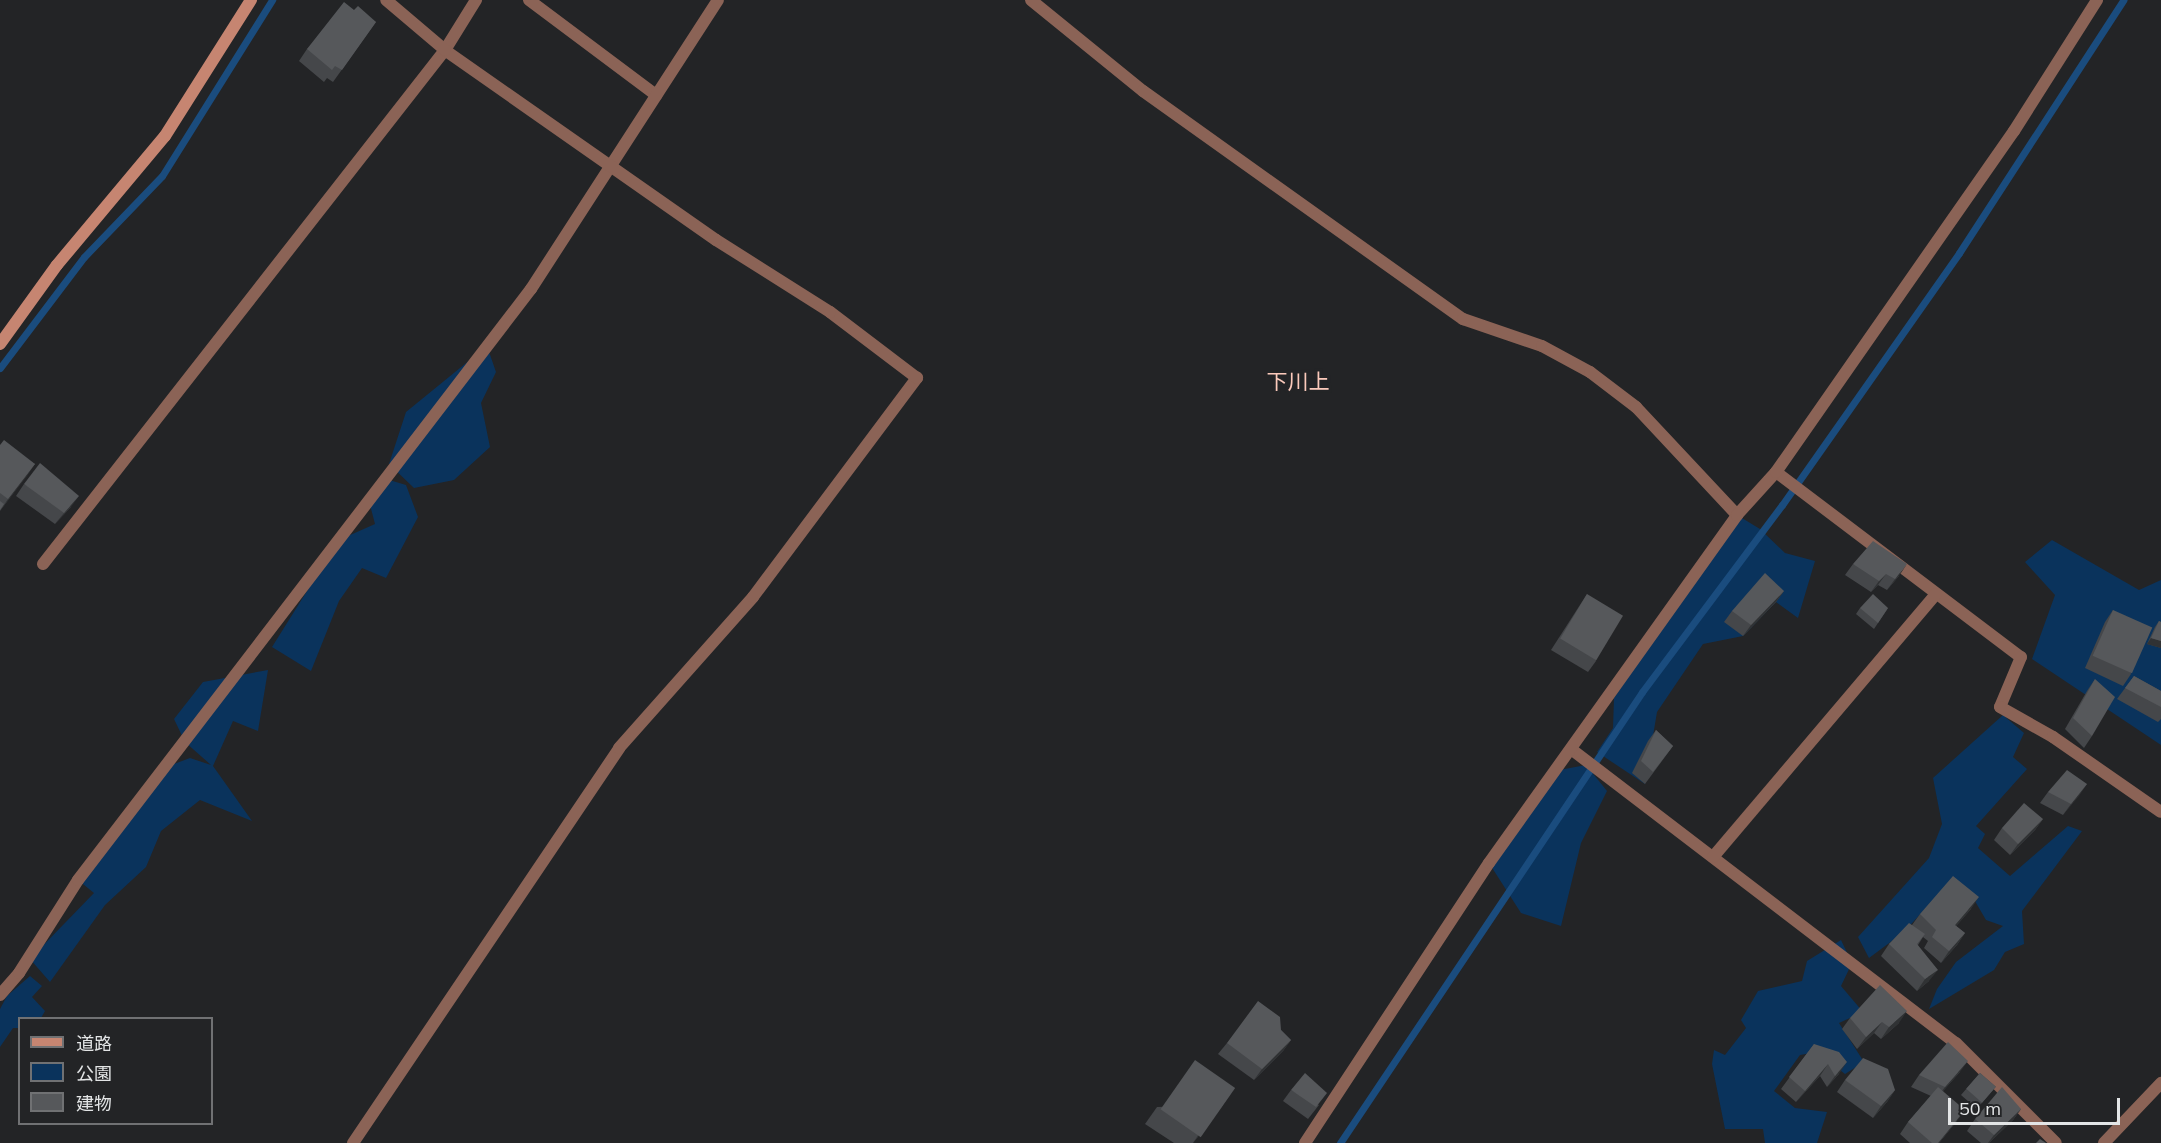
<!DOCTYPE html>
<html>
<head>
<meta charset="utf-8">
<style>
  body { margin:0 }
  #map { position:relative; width:2161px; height:1143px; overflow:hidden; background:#232426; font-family:Mulish,"Noto Sans JP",sans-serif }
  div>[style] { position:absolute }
  .green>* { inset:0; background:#0a335c }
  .stream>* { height:7px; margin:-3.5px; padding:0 3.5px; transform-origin:3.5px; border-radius:3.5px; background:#1a4c7e }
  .street>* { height:12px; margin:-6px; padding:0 6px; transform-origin:6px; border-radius:6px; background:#8b6356 }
  .secondary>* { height:12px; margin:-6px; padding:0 6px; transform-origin:6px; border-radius:6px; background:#c68571 }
  .wall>* { inset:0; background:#45474a; transform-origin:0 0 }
  .shaded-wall>* { inset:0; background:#303234 }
  .building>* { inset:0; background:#56585b; transform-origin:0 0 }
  span { translate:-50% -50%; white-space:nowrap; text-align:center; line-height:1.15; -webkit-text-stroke:6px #232426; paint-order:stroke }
  .quarter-label { font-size:21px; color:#fbcabb }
  .legend { position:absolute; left:18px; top:1017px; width:195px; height:108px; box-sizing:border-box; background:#232426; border:2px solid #707173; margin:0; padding:8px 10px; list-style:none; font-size:18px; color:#e3e5e6 }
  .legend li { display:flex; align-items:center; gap:12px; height:30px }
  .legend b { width:30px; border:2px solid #707173 }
  .scale { position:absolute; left:1948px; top:1098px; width:172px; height:27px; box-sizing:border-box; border:3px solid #e3e5e6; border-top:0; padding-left:8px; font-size:18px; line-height:21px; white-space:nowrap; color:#e3e5e6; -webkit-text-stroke:4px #232426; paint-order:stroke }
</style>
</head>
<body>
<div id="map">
  <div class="green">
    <div style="clip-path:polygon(487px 346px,496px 372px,481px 403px,490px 447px,454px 480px,414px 488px,389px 464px,406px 412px)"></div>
    <div style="clip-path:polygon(386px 479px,406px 485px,418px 517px,386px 578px,362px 568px,339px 601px,311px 671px,272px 647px,339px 540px,375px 524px,369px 501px)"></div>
    <div style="clip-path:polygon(1737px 515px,1760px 529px,1785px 553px,1815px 561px,1798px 618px,1776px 602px,1743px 636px,1703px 644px,1657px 712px,1645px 784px,1597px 752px,1613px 728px,1614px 698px)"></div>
    <div style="clip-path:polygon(2052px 540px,2139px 590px,2161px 580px,2161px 745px,2032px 659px,2055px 595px,2025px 562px)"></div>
    <div style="clip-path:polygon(268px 670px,258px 731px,233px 721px,213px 766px,252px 821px,200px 800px,161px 831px,146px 867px,105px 905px,50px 982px,30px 959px,94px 893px,78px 880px,166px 767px,190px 758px,211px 765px,185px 742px,174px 719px,203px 682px)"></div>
    <div style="clip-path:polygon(2003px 715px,2024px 733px,2013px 757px,2027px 769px,1976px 826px,1985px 834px,1978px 848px,2010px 876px,2068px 826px,2082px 831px,2022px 911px,2024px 944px,2005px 952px,1994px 970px,1929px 1009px,1937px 989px,1956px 962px,2003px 926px,1986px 920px,1972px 896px,1945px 887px,1904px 932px,1869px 958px,1858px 937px,1929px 858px,1942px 824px,1933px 778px)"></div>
    <div style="clip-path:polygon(1586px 765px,1607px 791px,1581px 843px,1561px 926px,1521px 913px,1489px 863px,1554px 771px)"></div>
    <div style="clip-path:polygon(1841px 940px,1852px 963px,1841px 986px,1863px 1012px,1839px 1023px,1864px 1062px,1845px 1074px,1817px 1052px,1800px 1055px,1774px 1091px,1795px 1108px,1827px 1112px,1817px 1143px,1765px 1143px,1763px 1129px,1725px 1129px,1712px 1064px,1714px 1050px,1725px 1055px,1746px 1028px,1741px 1020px,1758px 991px,1802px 981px,1807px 961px)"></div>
    <div style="clip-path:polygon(30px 976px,42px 986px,32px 997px,45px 1011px,41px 1018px,20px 1018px,19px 1028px,13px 1028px,0 1047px,0 1009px,7px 996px)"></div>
  </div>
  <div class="stream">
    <div style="left:0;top:368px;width:139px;rotate:-52.9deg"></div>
    <div style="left:84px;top:257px;width:112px;rotate:-46.1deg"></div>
    <div style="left:162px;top:176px;width:208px;rotate:-58deg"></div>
    <div style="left:1340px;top:1143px;width:543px;rotate:-56.19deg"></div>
    <div style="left:1642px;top:692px;width:234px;rotate:-53.2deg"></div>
    <div style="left:1782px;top:505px;width:308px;rotate:-54.9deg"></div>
    <div style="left:1959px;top:253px;width:302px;rotate:-57deg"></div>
  </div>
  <div class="street">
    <div style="left:529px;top:0;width:159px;rotate:36.8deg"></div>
    <div style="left:1031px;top:0;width:144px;rotate:39.1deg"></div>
    <div style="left:1143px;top:91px;width:393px;rotate:35.5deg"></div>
    <div style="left:1463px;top:319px;width:83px;rotate:18.9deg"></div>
    <div style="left:1542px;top:346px;width:55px;rotate:28.4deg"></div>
    <div style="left:1590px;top:372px;width:58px;rotate:37.3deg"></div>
    <div style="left:1636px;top:407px;width:148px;rotate:46.9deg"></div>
    <div style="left:1776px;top:472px;width:307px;rotate:37.1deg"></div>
    <div style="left:2021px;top:657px;width:54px;rotate:112.8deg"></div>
    <div style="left:2000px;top:707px;width:61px;rotate:29.5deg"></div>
    <div style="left:2053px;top:737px;width:131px;rotate:34.8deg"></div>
    <div style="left:43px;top:564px;width:653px;rotate:-51.97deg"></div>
    <div style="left:445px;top:50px;width:59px;rotate:-58.2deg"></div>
    <div style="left:1571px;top:749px;width:484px;rotate:37.4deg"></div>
    <div style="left:1956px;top:1043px;width:141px;rotate:45deg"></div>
    <div style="left:1713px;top:857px;width:345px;rotate:-49.7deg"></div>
    <div style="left:0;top:995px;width:29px;rotate:-49deg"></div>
    <div style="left:19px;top:973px;width:110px;rotate:-57.6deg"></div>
    <div style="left:78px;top:880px;width:745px;rotate:-52.53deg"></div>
    <div style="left:531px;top:289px;width:344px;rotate:-57.1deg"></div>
    <div style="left:353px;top:1143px;width:476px;rotate:-56deg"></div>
    <div style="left:619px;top:748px;width:202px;rotate:-48.4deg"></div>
    <div style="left:753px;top:597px;width:274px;rotate:-53.2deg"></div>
    <div style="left:917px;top:378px;width:109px;rotate:-142.8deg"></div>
    <div style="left:830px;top:312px;width:135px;rotate:-147.7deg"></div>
    <div style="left:716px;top:240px;width:331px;rotate:-145deg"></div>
    <div style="left:445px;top:50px;width:77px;rotate:-139.7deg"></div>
    <div style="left:1305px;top:1143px;width:335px;rotate:-56.7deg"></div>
    <div style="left:1489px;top:863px;width:427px;rotate:-54.5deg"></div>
    <div style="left:1737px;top:515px;width:58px;rotate:-47.8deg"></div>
    <div style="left:1776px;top:472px;width:416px;rotate:-55.1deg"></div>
    <div style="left:2014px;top:131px;width:155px;rotate:-57.6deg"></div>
    <div style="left:2104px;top:1143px;width:83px;rotate:-46.5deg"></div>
  </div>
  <div class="secondary">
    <div style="left:0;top:344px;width:97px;rotate:-54.2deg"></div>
    <div style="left:57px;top:265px;width:168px;rotate:-50.1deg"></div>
    <div style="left:165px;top:136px;width:161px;rotate:-57.7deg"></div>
  </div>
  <div class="wall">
    <div style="clip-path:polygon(354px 10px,376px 22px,333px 82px,327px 78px,324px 82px,299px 61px,307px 49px)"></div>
    <div style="clip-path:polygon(0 445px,35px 464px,0 511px)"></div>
    <div style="clip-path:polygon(24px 484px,71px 507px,55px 524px,16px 496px)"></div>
    <div style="clip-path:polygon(1853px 564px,1899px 576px,1887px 590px,1878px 585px,1871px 592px,1845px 575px)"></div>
    <div style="clip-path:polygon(1784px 591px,1776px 602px,1743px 636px,1724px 622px,1732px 611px)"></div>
    <div style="clip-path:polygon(1587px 594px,1596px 661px,1588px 672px,1551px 650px)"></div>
    <div style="clip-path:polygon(1860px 608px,1888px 608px,1874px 629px,1856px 614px)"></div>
    <div style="clip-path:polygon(2113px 610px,2131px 674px,2123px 686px,2085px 668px,2105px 622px)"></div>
    <div style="clip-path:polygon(2159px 621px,2161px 622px,2161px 648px,2147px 644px,2155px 627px)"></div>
    <div style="clip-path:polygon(2134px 676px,2161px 691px,2161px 719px,2158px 722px,2117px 699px)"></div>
    <div style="clip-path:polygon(2095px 679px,2092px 736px,2084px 748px,2065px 729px,2087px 691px)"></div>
    <div style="clip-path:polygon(1656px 730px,1673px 746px,1645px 784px,1632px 773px,1648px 741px)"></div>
    <div style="clip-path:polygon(2087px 784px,2063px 815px,2040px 803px,2048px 792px)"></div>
    <div style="clip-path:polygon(2043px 819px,2035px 830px,2010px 855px,1994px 840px,2002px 828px)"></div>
    <div style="clip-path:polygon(1971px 909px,1956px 926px,1965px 933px,1957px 945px,1941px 963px,1924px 948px,1928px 941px,1923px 937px,1918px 945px,1929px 981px,1917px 991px,1881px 956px,1889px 944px,1912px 925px,1920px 914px)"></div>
    <div style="clip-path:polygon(1850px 1018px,1899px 1023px,1881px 1039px,1874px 1033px,1857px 1049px,1842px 1029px)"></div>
    <div style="clip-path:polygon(1281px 1030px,1291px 1040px,1283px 1051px,1254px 1080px,1218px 1054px,1227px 1043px)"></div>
    <div style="clip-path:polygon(1814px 1044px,1839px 1074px,1827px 1087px,1820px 1076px,1796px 1102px,1781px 1089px)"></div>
    <div style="clip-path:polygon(1960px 1072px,1943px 1091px,1957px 1121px,1939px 1143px,1910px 1143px,1900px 1134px,1908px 1122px,1931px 1096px,1911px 1087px,1919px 1075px)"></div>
    <div style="left:1980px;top:1073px;width:21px;height:29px;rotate:41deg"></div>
    <div style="clip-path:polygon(1845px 1080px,1895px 1090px,1887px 1102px,1873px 1118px,1837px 1092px)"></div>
    <div style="clip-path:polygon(1291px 1090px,1319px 1105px,1308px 1119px,1283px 1101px)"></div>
    <div style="clip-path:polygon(1223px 1105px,1193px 1143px,1174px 1143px,1145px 1124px,1157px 1107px)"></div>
    <div style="clip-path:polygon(2021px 1109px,2013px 1120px,1989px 1143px,1981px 1143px,1967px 1131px,1975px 1119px)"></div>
  </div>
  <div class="shaded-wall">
    <div style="clip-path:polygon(35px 464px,27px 476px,0 511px,8px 499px)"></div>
    <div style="clip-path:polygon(79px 496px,71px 507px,55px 524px,64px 513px)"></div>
    <div style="clip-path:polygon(1907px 564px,1899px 576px,1887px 590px,1895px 579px)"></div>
    <div style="clip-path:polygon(1886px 574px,1878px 585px,1871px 592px,1879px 581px)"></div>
    <div style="clip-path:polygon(1784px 591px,1776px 602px,1743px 636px,1751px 625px)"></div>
    <div style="clip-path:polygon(2151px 638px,2161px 641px,2161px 648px,2147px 644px)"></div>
    <div style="clip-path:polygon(2087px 784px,2079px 796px,2063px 815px,2071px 804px)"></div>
    <div style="clip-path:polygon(2043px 819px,2035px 830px,2010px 855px,2018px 844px)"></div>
    <div style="clip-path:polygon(1979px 897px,1971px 909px,1947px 937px,1955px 925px)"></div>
    <div style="clip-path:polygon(1965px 933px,1957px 945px,1941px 963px,1949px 951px)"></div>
    <div style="clip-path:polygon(1938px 970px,1929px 981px,1917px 991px,1925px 979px)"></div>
    <div style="clip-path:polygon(1907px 1011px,1899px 1023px,1881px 1039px,1889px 1027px)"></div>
    <div style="clip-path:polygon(1882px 1022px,1874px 1033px,1857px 1049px,1866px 1037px)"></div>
    <div style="clip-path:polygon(1291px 1040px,1283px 1051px,1254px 1080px,1262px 1069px)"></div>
    <div style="clip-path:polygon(1968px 1061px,1960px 1072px,1936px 1099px,1945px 1087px)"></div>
    <div style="clip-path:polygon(1847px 1062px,1839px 1074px,1827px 1087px,1835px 1076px)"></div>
    <div style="clip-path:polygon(1828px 1064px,1820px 1076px,1796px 1102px,1805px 1091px)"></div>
    <div style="clip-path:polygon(1235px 1088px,1223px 1105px,1193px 1143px,1199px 1134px)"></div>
    <div style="clip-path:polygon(1895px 1090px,1887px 1102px,1873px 1118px,1881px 1106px)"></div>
    <div style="clip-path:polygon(2021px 1109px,2013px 1120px,1989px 1143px,1988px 1143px,1994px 1135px)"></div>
    <div style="clip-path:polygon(1965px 1110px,1957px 1121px,1939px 1143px,1938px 1143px)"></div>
  </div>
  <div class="building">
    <div style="clip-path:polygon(344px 2px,354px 10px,358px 6px,376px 22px,342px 70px,335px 66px,332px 70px,307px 49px)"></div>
    <div style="clip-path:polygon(4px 440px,35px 464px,8px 499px,0 493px,0 445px)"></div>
    <div style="clip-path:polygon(40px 463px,79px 496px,64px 513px,24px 484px)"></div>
    <div style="clip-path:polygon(0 501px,4px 504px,0 510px)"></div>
    <div style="clip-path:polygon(1873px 541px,1907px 564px,1895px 579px,1886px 574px,1879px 581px,1853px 564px)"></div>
    <div style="clip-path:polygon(1765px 573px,1784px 591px,1751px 625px,1732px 611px)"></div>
    <div style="left:1587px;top:594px;width:42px;height:52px;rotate:31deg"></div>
    <div style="clip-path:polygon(1873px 594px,1888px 608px,1878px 623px,1860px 608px)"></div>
    <div style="left:2113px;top:610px;width:43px;height:50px;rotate:24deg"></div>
    <div style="clip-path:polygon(2159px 621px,2161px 622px,2161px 641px,2151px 638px)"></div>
    <div style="clip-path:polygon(2134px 676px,2161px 691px,2161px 707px,2125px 688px)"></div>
    <div style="clip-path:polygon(2095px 679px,2115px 697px,2092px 736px,2073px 718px)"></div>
    <div style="clip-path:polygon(1656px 730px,1673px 746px,1653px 772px,1641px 761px)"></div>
    <div style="clip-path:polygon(2067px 770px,2087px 784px,2071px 804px,2048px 792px)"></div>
    <div style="clip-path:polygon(2024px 803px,2043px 819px,2018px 844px,2002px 828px)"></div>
    <div style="clip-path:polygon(1953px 876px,1979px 897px,1955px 925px,1965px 933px,1949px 951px,1932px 937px,1936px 930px,1920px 914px)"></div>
    <div style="clip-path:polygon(1909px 923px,1925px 934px,1917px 944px,1938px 970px,1925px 979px,1889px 944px)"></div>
    <div style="clip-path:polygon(1880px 985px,1907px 1011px,1889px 1027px,1882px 1022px,1866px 1037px,1850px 1018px)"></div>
    <div style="clip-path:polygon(1258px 1001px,1280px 1017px,1281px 1030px,1291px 1040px,1262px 1069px,1227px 1043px)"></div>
    <div style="clip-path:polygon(1948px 1042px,1968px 1061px,1945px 1087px,1919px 1075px)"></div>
    <div style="clip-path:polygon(1814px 1044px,1839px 1052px,1847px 1062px,1835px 1076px,1828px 1064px,1805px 1091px,1789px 1077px)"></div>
    <div style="clip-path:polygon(1863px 1058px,1888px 1069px,1895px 1090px,1881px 1106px,1845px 1080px)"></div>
    <div style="left:1195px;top:1060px;width:49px;height:60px;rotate:35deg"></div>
    <div style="clip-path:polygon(1305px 1073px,1327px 1093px,1316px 1107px,1291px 1090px)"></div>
    <div style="left:1980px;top:1073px;width:21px;height:21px;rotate:41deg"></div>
    <div style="clip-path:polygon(1938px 1087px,1965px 1110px,1938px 1143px,1932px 1143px,1908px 1122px)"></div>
    <div style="clip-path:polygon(2002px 1087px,2021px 1109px,1994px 1135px,1975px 1119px)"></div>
    <div style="clip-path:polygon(2040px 1139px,2046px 1143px,2036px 1143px)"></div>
  </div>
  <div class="quarter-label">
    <span style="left:1298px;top:381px">下川上</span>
  </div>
  <ul class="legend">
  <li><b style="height:8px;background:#c68571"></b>道路</li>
  <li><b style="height:16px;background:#0a335c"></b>公園</li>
  <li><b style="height:16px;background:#56585b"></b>建物</li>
  </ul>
  <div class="scale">50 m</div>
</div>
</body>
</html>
